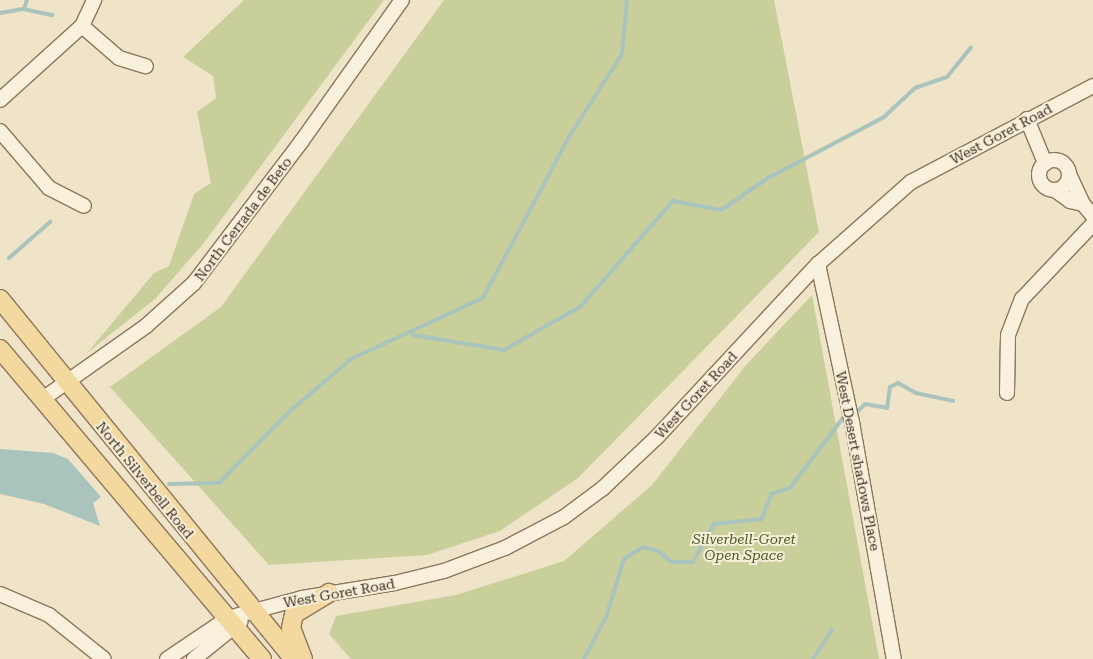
<!DOCTYPE html>
<html>
<head>
<meta charset="utf-8">
<style>
  body { margin:0 }
  #map { position:relative; width:1093px; height:659px; overflow:hidden; background:#f0e4c8; font-family:"Roboto Serif",serif }
  div>[style] { position:absolute }
  .green>* { inset:0; background:#c9cf9b }
  .water>* { inset:0; background:#a9c4bc }
  .stream>* { height:4px; margin:-2px; padding:0 2px; transform-origin:2px; border-radius:2px; background:#a9c4bc }
  .roads { filter:drop-shadow(1px 0 #8d765c) drop-shadow(-1px 0 #8d765c) drop-shadow(0 1px #8d765c) drop-shadow(0 -1px #8d765c) }
  .minor>* { height:14px; margin:-7px; padding:0 7px; transform-origin:7px; border-radius:7px; background:#faf1dc }
  .minor>.ring { margin:-7px; padding:0; box-sizing:content-box; background:none; border:14px solid #faf1dc; border-radius:50% }
  .major>* { height:18px; margin:-9px; padding:0 9px; transform-origin:9px; border-radius:9px; background:#f3d9a0 }
  span { translate:-50% -50%; white-space:nowrap; text-align:center; line-height:1.15; -webkit-text-stroke:4px #f7eed8; paint-order:stroke }
  .street-label { font-size:14px; color:#3d2e20 }
  .park-label { font-size:14px; color:#4d5a26; font-style:italic }
</style>
</head>
<body>
<div id="map">
  <div class="green">
    <div style="clip-path:polygon(244px 0,384px 0,203px 244px,155px 299px,87px 353px,154px 273px,169px 266px,194px 194px,211px 183px,197px 112px,216px 98px,213px 76px,183px 57px)"></div>
    <div style="clip-path:polygon(444px 0,774px 0,819px 232px,578px 478px,500px 531px,427px 555px,269px 565px,110px 387px,221px 307px)"></div>
    <div style="clip-path:polygon(812px 295px,879px 659px,351px 659px,329px 634px,336px 616px,456px 595px,564px 561px,652px 485px,747px 364px)"></div>
  </div>
  <div class="water">
    <div style="clip-path:polygon(0 449px,53px 453px,68px 459px,101px 497px,93px 503px,100px 526px,44px 504px,0 494px)"></div>
  </div>
  <div class="stream">
    <div style="left:24px;top:9px;width:9px;rotate:-72deg"></div>
    <div style="left:0;top:13px;width:23px;rotate:-10deg"></div>
    <div style="left:23px;top:9px;width:30px;rotate:12deg"></div>
    <div style="left:9px;top:258px;width:55px;rotate:-41.3deg"></div>
    <div style="left:413px;top:335px;width:92px;rotate:9.4deg"></div>
    <div style="left:504px;top:350px;width:89px;rotate:-29.7deg"></div>
    <div style="left:581px;top:306px;width:140px;rotate:-48.8deg"></div>
    <div style="left:673px;top:201px;width:49px;rotate:10.6deg"></div>
    <div style="left:721px;top:210px;width:57px;rotate:-34.2deg"></div>
    <div style="left:768px;top:178px;width:131px;rotate:-27.7deg"></div>
    <div style="left:884px;top:117px;width:42px;rotate:-43.1deg"></div>
    <div style="left:915px;top:88px;width:34px;rotate:-19deg"></div>
    <div style="left:947px;top:77px;width:38px;rotate:-51deg"></div>
    <div style="left:859px;top:410px;width:8px;rotate:-45deg"></div>
    <div style="left:865px;top:404px;width:22px;rotate:10deg"></div>
    <div style="left:887px;top:408px;width:21px;rotate:-82deg"></div>
    <div style="left:890px;top:387px;width:9px;rotate:-27deg"></div>
    <div style="left:898px;top:383px;width:21px;rotate:29deg"></div>
    <div style="left:916px;top:393px;width:38px;rotate:12deg"></div>
    <div style="left:169px;top:484px;width:50px;rotate:-1.1deg"></div>
    <div style="left:219px;top:483px;width:100px;rotate:-45.4deg"></div>
    <div style="left:289px;top:412px;width:82px;rotate:-40.5deg"></div>
    <div style="left:351px;top:359px;width:145px;rotate:-24.8deg"></div>
    <div style="left:483px;top:298px;width:183px;rotate:-61.9deg"></div>
    <div style="left:569px;top:137px;width:98px;rotate:-57.4deg"></div>
    <div style="left:622px;top:54px;width:54px;rotate:-84.7deg"></div>
    <div style="left:584px;top:659px;width:47px;rotate:-62.4deg"></div>
    <div style="left:606px;top:617px;width:61px;rotate:-72.8deg"></div>
    <div style="left:624px;top:559px;width:22px;rotate:-32deg"></div>
    <div style="left:643px;top:547px;width:16px;rotate:15deg"></div>
    <div style="left:658px;top:551px;width:18px;rotate:38deg"></div>
    <div style="left:672px;top:562px;width:21px"></div>
    <div style="left:693px;top:562px;width:43px;rotate:-61.1deg"></div>
    <div style="left:714px;top:524px;width:48px;rotate:-5.9deg"></div>
    <div style="left:762px;top:519px;width:27px;rotate:-70deg"></div>
    <div style="left:771px;top:494px;width:20px;rotate:-18deg"></div>
    <div style="left:790px;top:488px;width:88px;rotate:-52.9deg"></div>
    <div style="left:813px;top:659px;width:35px;rotate:-57deg"></div>
  </div>
  <div class="roads">
    <div class="minor">
      <div style="left:82px;top:26px;width:49px;rotate:40.9deg"></div>
      <div style="left:119px;top:58px;width:28px;rotate:17deg"></div>
      <div style="left:0;top:100px;width:110px;rotate:-42.1deg"></div>
      <div style="left:82px;top:26px;width:29px;rotate:-65deg"></div>
      <div style="left:1027px;top:119px;width:48px;rotate:67.8deg"></div>
      <div style="left:0;top:131px;width:75px;rotate:49.3deg"></div>
      <div style="left:49px;top:188px;width:39px;rotate:27deg"></div>
      <div class="ring" style="left:1039px;top:160px;width:16px;height:16px"></div>
      <div style="left:1069px;top:174px;width:33px;rotate:65deg"></div>
      <div style="left:1083px;top:204px;width:16px;rotate:50deg"></div>
      <div style="left:1055px;top:190px;width:19px;rotate:36deg"></div>
      <div style="left:1070px;top:201px;width:13px;rotate:13deg"></div>
      <div style="left:818px;top:264px;width:162px;rotate:77.9deg"></div>
      <div style="left:852px;top:422px;width:241px;rotate:80deg"></div>
      <div style="left:1007px;top:393px;width:58px;rotate:-89deg"></div>
      <div style="left:1008px;top:335px;width:39px;rotate:-69deg"></div>
      <div style="left:1022px;top:299px;width:103px;rotate:-46.6deg"></div>
      <div style="left:44px;top:398px;width:125px;rotate:-35.2deg"></div>
      <div style="left:146px;top:326px;width:64px;rotate:-41.9deg"></div>
      <div style="left:194px;top:283px;width:177px;rotate:-52.8deg"></div>
      <div style="left:301px;top:142px;width:174px;rotate:-54.6deg"></div>
      <div style="left:0;top:594px;width:53px;rotate:23.2deg"></div>
      <div style="left:49px;top:615px;width:70px;rotate:38.7deg"></div>
      <div style="left:167px;top:659px;width:73px;rotate:-33.9deg"></div>
      <div style="left:228px;top:618px;width:77px;rotate:-15.1deg"></div>
      <div style="left:302px;top:598px;width:94px;rotate:-9.2deg"></div>
      <div style="left:395px;top:583px;width:50px;rotate:-13.8deg"></div>
      <div style="left:444px;top:571px;width:65px;rotate:-20.7deg"></div>
      <div style="left:505px;top:548px;width:67px;rotate:-27.7deg"></div>
      <div style="left:564px;top:517px;width:49px;rotate:-36.6deg"></div>
      <div style="left:603px;top:488px;width:74px;rotate:-43.4deg"></div>
      <div style="left:657px;top:437px;width:236px;rotate:-47.1deg"></div>
      <div style="left:818px;top:264px;width:124px;rotate:-41.4deg"></div>
      <div style="left:911px;top:182px;width:206px;rotate:-27.8deg"></div>
      <div style="left:194px;top:659px;width:60px;rotate:-39deg"></div>
    </div>
    <div class="major">
      <div style="left:0;top:299px;width:465px;rotate:50.8deg"></div>
      <div style="left:0;top:349px;width:406px;rotate:49.8deg"></div>
      <div style="left:303px;top:659px;width:33px;rotate:-111deg"></div>
      <div style="left:291px;top:628px;width:14px;rotate:-78deg"></div>
      <div style="left:294px;top:614px;width:41px;rotate:-31deg"></div>
    </div>
  </div>
  <div class="street-label">
    <span style="left:1001px;top:134px;rotate:-28deg">West Goret Road</span>
    <span style="left:243px;top:219px;rotate:-53deg">North Cerrada de Beto</span>
    <span style="left:696px;top:395px;rotate:-47deg">West Goret Road</span>
    <span style="left:858px;top:461px;rotate:79deg">West Desert shadows Place</span>
    <span style="left:145px;top:480px;rotate:51deg">North Silverbell Road</span>
    <span style="left:339px;top:593px;rotate:-10deg">West Goret Road</span>
  </div>
  <div class="park-label">
    <span style="left:744px;top:547px">Silverbell-Goret<br>Open Space</span>
  </div>
</div>
</body>
</html>
